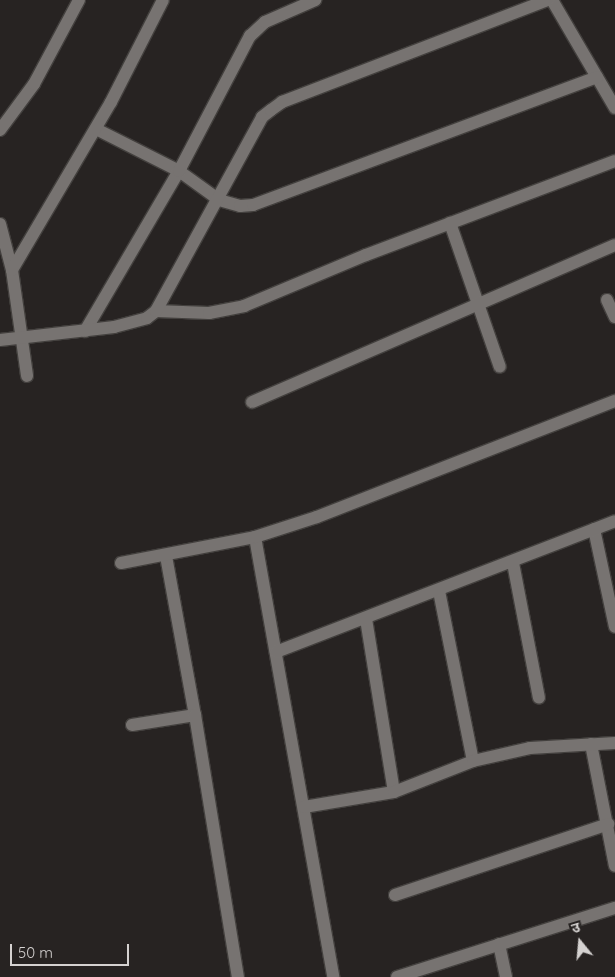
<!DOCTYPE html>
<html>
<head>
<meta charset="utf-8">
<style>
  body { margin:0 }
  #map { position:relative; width:615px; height:977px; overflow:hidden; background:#272322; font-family:Quicksand,"Noto Sans Devanagari",sans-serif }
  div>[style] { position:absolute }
  .roads { filter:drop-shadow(1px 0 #43403e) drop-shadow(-1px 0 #43403e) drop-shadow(0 1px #43403e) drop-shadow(0 -1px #43403e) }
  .minor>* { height:12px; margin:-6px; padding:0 6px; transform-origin:6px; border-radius:6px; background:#777371 }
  span { translate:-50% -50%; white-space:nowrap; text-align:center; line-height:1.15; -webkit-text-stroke:5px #272322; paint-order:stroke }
  .north { position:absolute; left:555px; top:917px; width:50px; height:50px; -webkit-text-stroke:4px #272322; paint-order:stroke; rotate:343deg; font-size:14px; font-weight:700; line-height:20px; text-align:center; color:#d5d2d1 }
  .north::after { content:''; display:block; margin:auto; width:18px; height:22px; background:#d5d2d1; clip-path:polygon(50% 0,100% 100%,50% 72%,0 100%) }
  .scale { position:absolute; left:10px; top:944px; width:119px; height:22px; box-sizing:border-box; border:2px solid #d5d2d1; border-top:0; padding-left:6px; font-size:15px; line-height:18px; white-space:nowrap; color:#d5d2d1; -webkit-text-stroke:4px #272322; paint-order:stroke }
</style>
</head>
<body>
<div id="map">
  <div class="roads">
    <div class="minor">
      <div style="left:552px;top:0;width:125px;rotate:59.7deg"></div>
      <div style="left:96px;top:129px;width:93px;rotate:26.8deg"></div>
      <div style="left:179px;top:171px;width:49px;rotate:35.9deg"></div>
      <div style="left:219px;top:200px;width:22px;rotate:16deg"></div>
      <div style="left:240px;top:206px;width:13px;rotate:-4deg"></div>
      <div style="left:253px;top:205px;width:367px;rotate:-20.4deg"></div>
      <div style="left:0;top:130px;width:57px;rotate:-53.5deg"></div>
      <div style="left:34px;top:84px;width:95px;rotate:-61.8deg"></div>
      <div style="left:450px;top:223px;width:152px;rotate:70.9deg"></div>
      <div style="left:0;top:224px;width:48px;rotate:75.4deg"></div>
      <div style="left:12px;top:270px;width:107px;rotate:81.9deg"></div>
      <div style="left:12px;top:270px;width:195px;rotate:-59.5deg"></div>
      <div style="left:111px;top:102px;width:114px;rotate:-63deg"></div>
      <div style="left:607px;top:300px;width:19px;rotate:65deg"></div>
      <div style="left:156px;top:311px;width:53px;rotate:2.2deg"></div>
      <div style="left:209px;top:313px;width:36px;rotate:-11deg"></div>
      <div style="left:244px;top:306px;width:132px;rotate:-22.7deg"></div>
      <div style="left:366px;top:255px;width:266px;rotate:-20.7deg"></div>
      <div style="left:85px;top:331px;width:186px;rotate:-59.6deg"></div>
      <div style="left:179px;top:171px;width:153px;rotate:-62.3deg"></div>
      <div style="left:250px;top:36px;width:21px;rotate:-43deg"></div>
      <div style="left:265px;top:22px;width:55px;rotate:-23.7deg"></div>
      <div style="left:0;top:340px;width:115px;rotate:-6.5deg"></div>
      <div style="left:114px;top:327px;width:34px;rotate:-15deg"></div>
      <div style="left:147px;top:318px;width:11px;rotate:-38deg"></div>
      <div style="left:156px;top:311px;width:221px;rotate:-61.3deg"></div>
      <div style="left:262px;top:117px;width:11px;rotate:-38deg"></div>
      <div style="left:271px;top:110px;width:14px;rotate:-36deg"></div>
      <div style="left:282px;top:102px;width:285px;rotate:-21deg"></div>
      <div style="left:252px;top:402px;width:395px;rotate:-23.4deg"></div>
      <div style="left:594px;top:529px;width:100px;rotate:77.9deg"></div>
      <div style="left:255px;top:537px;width:447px;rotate:79.9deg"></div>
      <div style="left:166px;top:556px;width:162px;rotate:79.7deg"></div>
      <div style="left:121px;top:563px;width:136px;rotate:-11deg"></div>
      <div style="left:255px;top:537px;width:65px;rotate:-17.9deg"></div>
      <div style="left:317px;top:517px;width:320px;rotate:-21.3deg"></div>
      <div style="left:513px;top:563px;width:137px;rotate:79.1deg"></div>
      <div style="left:439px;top:591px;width:173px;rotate:78.7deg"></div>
      <div style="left:366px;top:619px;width:175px;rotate:80.8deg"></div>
      <div style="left:276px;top:652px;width:363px;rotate:-21.1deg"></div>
      <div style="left:132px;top:725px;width:64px;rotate:-9deg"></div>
      <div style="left:195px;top:715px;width:266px;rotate:80.7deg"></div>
      <div style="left:591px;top:744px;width:124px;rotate:78.9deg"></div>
      <div style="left:304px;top:807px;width:91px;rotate:-9.5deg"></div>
      <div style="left:394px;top:792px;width:85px;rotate:-21.4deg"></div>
      <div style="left:473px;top:761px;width:58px;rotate:-12.8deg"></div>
      <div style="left:530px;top:748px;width:85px;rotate:-3.4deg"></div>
      <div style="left:395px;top:895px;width:225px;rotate:-18.4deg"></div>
      <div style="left:499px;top:944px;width:34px;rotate:78deg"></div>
      <div style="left:397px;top:977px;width:229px;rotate:-17.6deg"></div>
    </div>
  </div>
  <div class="north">उ</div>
  <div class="scale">50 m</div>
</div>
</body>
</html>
